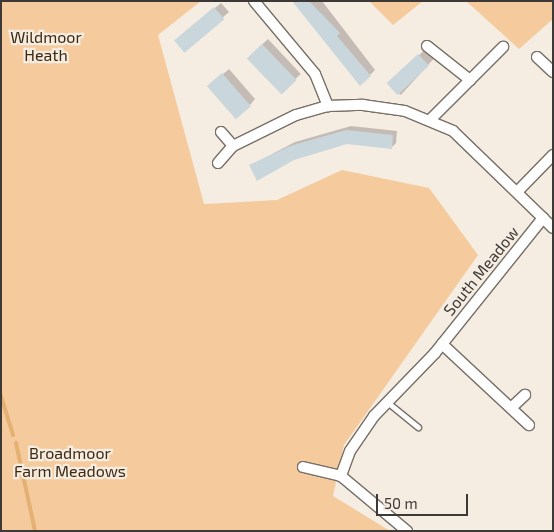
<!DOCTYPE html>
<html>
<head>
<meta charset="utf-8">
<style>
  body { margin:0 }
  #map { position:relative; width:554px; height:532px; overflow:hidden; background:#f5ece2; font-family:"Exo 2",sans-serif }
  div>[style] { position:absolute }
  .green>* { inset:0; background:#f5cb9d }
  .shadow>* { inset:0; background:#0003; transform-origin:0 0 }
  .stream>* { height:4px; margin:-2px; padding:0 2px; transform-origin:2px; border-radius:2px; background:#e4b074 }
  .building>* { inset:0; background:#c9d6dc; transform-origin:0 0 }
  .roads { filter:drop-shadow(1px 0 #776f66) drop-shadow(-1px 0 #776f66) drop-shadow(0 1px #776f66) drop-shadow(0 -1px #776f66) }
  .service>* { height:5px; margin:-2.5px; padding:0 2.5px; transform-origin:2.5px; border-radius:2.5px; background:#fff }
  .minor>* { height:10px; margin:-5px; padding:0 5px; transform-origin:5px; border-radius:5px; background:#fff }
  span { translate:-50% -50%; white-space:nowrap; text-align:center; line-height:1.15; -webkit-text-stroke:4.5px #f5ece2; paint-order:stroke }
  .park-label { font-size:16px; color:#3e290e }
  .street-label { font-size:16px; color:#3d3936 }
  .frame { position:absolute; inset:0; border:2px solid #3d3936; pointer-events:none }
  .scale { position:absolute; left:376px; top:494px; width:92px; height:22px; box-sizing:border-box; border:2px solid #3d3936; border-top:0; padding-left:6px; font-size:15px; line-height:18px; white-space:nowrap; color:#3d3936; -webkit-text-stroke:4px #f5ece2; paint-order:stroke }
</style>
</head>
<body>
<div id="map">
  <div class="green">
    <div style="clip-path:polygon(1px 1px,201px 1px,158px 35px,204px 204px,277px 200px,342px 170px,429px 188px,478px 255px,344px 445px,333px 496px,390px 531px,1px 531px)"></div>
    <div style="clip-path:polygon(369px 1px,423px 1px,393px 25px)"></div>
    <div style="clip-path:polygon(466px 1px,553px 1px,553px 19px,519px 49px)"></div>
  </div>
  <div class="shadow">
    <div style="clip-path:polygon(293px 1px,322px 1px,375px 70px,370px 75px)"></div>
    <div style="clip-path:polygon(221px 3px,229px 12px,184px 51px,181px 36px)"></div>
    <div style="left:268px;top:39px;width:48px;height:27px;rotate:47deg"></div>
    <div style="left:424px;top:50px;width:13px;height:49px;rotate:42deg"></div>
    <div style="clip-path:polygon(229px 69px,255px 99px,250px 105px,215px 81px)"></div>
    <div style="clip-path:polygon(351px 126px,397px 131px,396px 143px,391px 148px,347px 143px,251px 165px,295px 142px)"></div>
  </div>
  <div class="stream">
    <div style="left:1px;top:396px;width:41px;rotate:72.9deg"></div>
    <div style="left:16px;top:443px;width:90px;rotate:77.8deg"></div>
  </div>
  <div class="building">
    <div style="clip-path:polygon(292px 1px,309px 1px,340px 33px,337px 36px,371px 76px,360px 86px)"></div>
    <div style="left:214px;top:7px;width:16px;height:52px;rotate:50deg"></div>
    <div style="left:262px;top:44px;width:50px;height:21px;rotate:46deg"></div>
    <div style="left:418px;top:54px;width:16px;height:43px;rotate:47deg"></div>
    <div style="left:222px;top:73px;width:44px;height:20px;rotate:49deg"></div>
    <div style="clip-path:polygon(346px 130px,393px 135px,392px 149px,347px 144px,294px 160px,257px 181px,249px 165px,290px 146px)"></div>
  </div>
  <div class="roads">
    <div class="service">
      <div style="left:387px;top:402px;width:40px;rotate:39deg"></div>
    </div>
    <div class="minor">
      <div style="left:254px;top:1px;width:95px;rotate:50.1deg"></div>
      <div style="left:315px;top:74px;width:35px;rotate:68deg"></div>
      <div style="left:427px;top:46px;width:55px;rotate:38.3deg"></div>
      <div style="left:470px;top:80px;width:57px;rotate:135deg"></div>
      <div style="left:537px;top:57px;width:22px;rotate:43deg"></div>
      <div style="left:470px;top:80px;width:47px;rotate:-45deg"></div>
      <div style="left:221px;top:132px;width:18px;rotate:49deg"></div>
      <div style="left:233px;top:146px;width:70px;rotate:-26.2deg"></div>
      <div style="left:296px;top:115px;width:33px;rotate:-16deg"></div>
      <div style="left:328px;top:106px;width:35px;rotate:-2deg"></div>
      <div style="left:363px;top:105px;width:42px;rotate:8.1deg"></div>
      <div style="left:405px;top:111px;width:52px;rotate:22.6deg"></div>
      <div style="left:453px;top:131px;width:125px;rotate:44deg"></div>
      <div style="left:543px;top:218px;width:173px;rotate:128.7deg"></div>
      <div style="left:435px;top:353px;width:88px;rotate:134.1deg"></div>
      <div style="left:374px;top:416px;width:42px;rotate:124.4deg"></div>
      <div style="left:350px;top:451px;width:27px;rotate:110deg"></div>
      <div style="left:218px;top:163px;width:23px;rotate:-49deg"></div>
      <div style="left:517px;top:192px;width:52px;rotate:-45.8deg"></div>
      <div style="left:543px;top:218px;width:14px;rotate:45deg"></div>
      <div style="left:442px;top:344px;width:119px;rotate:43deg"></div>
      <div style="left:512px;top:407px;width:18px;rotate:-43deg"></div>
      <div style="left:303px;top:467px;width:39px;rotate:13deg"></div>
      <div style="left:341px;top:476px;width:86px;rotate:39.8deg"></div>
    </div>
  </div>
  <div class="park-label">
    <span style="left:46px;top:46px">Wildmoor<br>Heath</span>
    <span style="left:70px;top:462px">Broadmoor<br>Farm Meadows</span>
  </div>
  <div class="street-label">
    <span style="left:481px;top:271px;rotate:-51deg">South Meadow</span>
  </div>
  <div class="frame"></div>
  <div class="scale">50 m</div>
</div>
</body>
</html>
